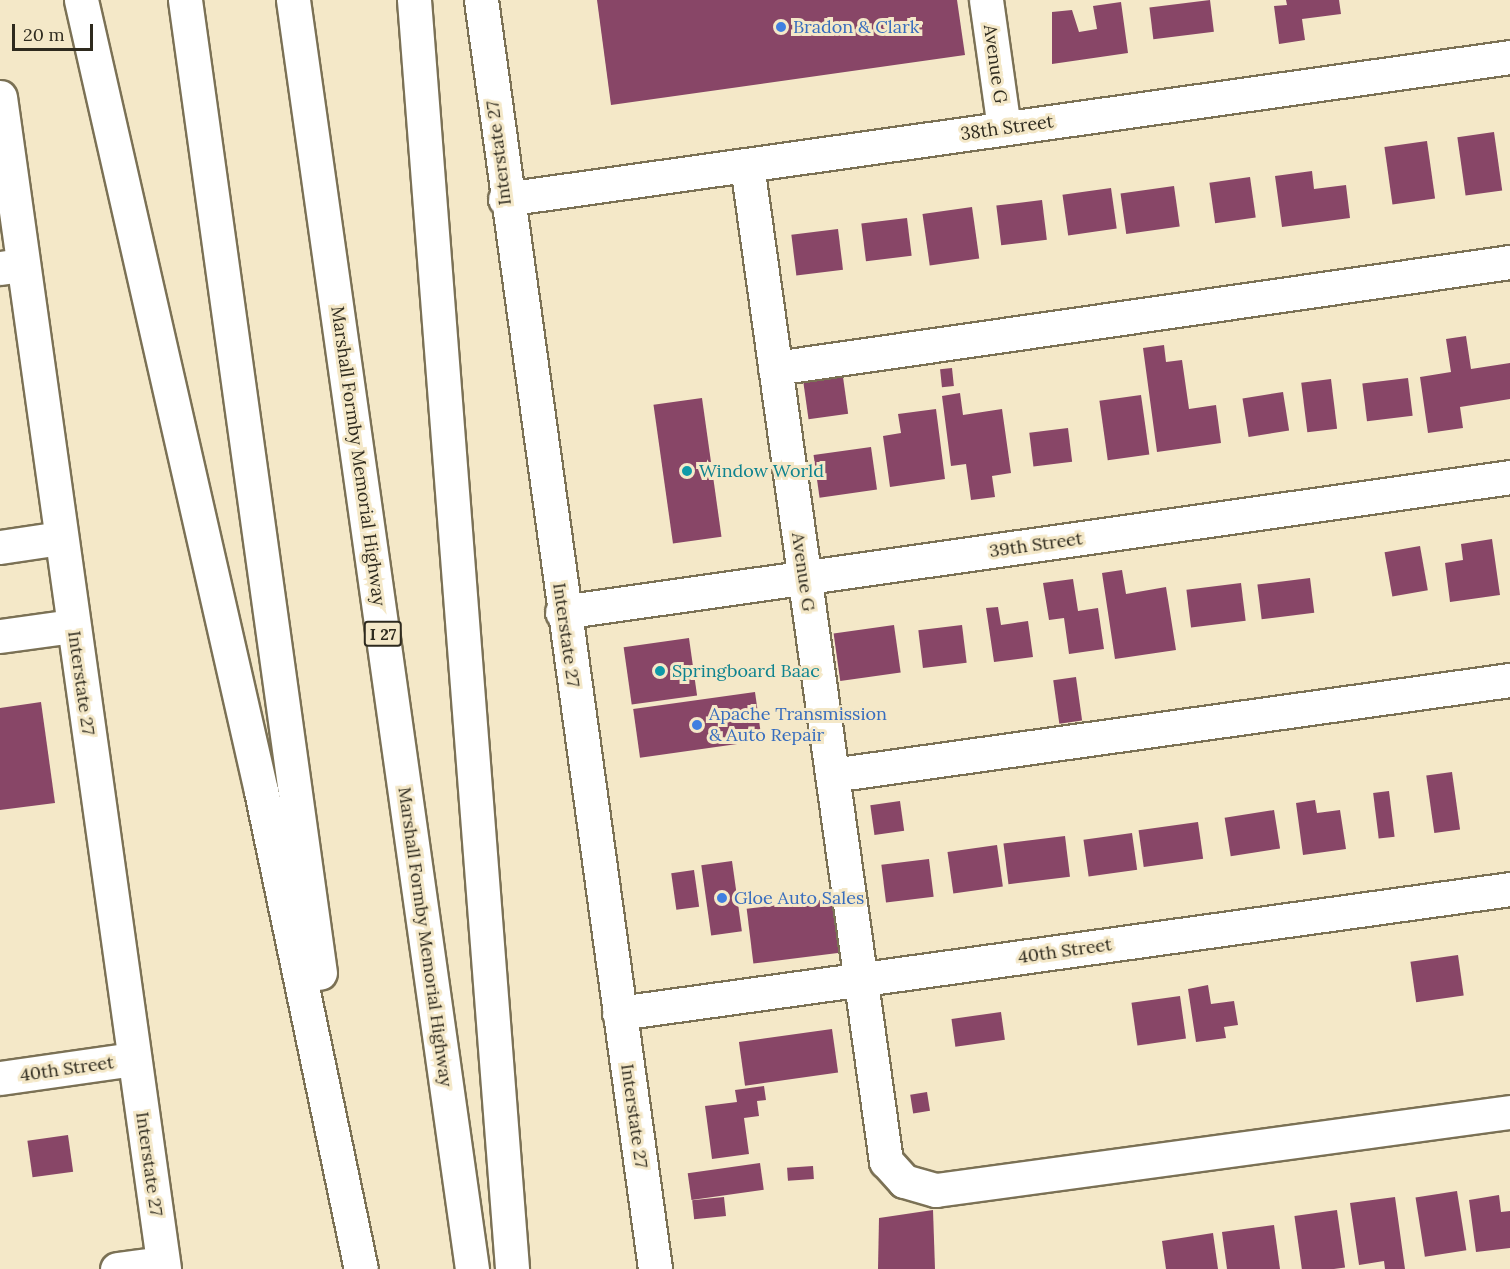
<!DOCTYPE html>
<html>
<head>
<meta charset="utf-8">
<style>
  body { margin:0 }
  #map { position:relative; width:1510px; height:1269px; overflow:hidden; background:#f4e8c8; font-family:Lora,serif }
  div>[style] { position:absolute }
  .building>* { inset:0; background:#884667; transform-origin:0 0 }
  .roads { filter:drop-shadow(2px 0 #7b7155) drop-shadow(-2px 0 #7b7155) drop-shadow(0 2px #7b7155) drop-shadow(0 -2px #7b7155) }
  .minor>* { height:33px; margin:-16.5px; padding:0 16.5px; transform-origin:16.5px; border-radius:16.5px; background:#fff }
  .major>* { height:33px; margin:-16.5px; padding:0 16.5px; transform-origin:16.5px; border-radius:16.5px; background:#fff }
  .highway>* { height:33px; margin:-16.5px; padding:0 16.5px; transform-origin:16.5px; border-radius:16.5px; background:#fff }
  .dots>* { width:16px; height:16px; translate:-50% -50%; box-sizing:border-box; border:3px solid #f4e8c8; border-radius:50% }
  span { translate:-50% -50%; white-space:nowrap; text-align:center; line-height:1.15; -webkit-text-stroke:6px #f4e8c8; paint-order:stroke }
  .shield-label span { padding:2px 4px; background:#f4e8c8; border:2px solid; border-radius:4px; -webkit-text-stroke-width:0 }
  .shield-label { font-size:16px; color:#2e2a1e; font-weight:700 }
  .shop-label { font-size:18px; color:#366cbe }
  .left { translate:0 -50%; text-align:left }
  .street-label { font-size:18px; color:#2e2a1e }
  .culture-label { font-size:18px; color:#0d838f }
  .scale { position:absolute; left:12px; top:24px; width:81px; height:27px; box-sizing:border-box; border:3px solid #2e2a1e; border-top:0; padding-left:8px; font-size:18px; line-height:21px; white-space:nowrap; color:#2e2a1e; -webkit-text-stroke:4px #f4e8c8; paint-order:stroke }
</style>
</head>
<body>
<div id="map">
  <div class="building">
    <div style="clip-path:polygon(597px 0,957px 0,965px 55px,611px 105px)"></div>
    <div style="left:1210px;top:0;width:32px;height:61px;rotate:83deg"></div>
    <div style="clip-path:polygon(1286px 0,1339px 0,1341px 14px,1302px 19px,1305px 40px,1279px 44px,1274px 6px,1287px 5px)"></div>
    <div style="clip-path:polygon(1121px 2px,1128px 53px,1052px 64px,1052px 12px,1072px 10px,1079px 32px,1097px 29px,1093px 6px)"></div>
    <div style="left:1494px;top:132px;width:59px;height:37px;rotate:82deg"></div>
    <div style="left:1427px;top:141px;width:58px;height:43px;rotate:82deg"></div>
    <div style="clip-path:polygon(1312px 171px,1314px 189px,1346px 185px,1350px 218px,1282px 227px,1275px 176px)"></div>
    <div style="left:1250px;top:177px;width:41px;height:41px;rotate:82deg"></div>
    <div style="left:1174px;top:186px;width:41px;height:54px;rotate:82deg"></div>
    <div style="left:1111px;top:188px;width:41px;height:49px;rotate:82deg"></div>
    <div style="left:1042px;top:200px;width:40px;height:46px;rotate:83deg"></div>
    <div style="left:972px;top:207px;width:52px;height:50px;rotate:82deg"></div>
    <div style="left:907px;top:218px;width:38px;height:46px;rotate:83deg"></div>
    <div style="left:838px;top:229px;width:41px;height:47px;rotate:83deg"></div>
    <div style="clip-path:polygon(1466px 336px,1471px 369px,1510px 363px,1510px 399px,1460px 407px,1463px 428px,1428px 433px,1420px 377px,1451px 372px,1446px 339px)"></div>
    <div style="clip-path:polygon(1164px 345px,1166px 362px,1182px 360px,1189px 409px,1216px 405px,1221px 443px,1157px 452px,1143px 348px)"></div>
    <div style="left:952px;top:368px;width:18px;height:12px;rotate:84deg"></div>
    <div style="left:843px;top:377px;width:37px;height:40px;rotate:82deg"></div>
    <div style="left:1408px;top:378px;width:38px;height:46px;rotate:83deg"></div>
    <div style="left:1331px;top:379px;width:50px;height:30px;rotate:83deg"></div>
    <div style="left:1283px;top:392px;width:39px;height:41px;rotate:81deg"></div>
    <div style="clip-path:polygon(960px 393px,963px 415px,1002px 409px,1011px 473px,992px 476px,995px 497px,971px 500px,966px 464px,951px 466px,942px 396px)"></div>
    <div style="left:1141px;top:395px;width:60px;height:42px;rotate:82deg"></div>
    <div style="left:702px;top:398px;width:140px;height:49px;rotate:82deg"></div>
    <div style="clip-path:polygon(936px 409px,945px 479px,890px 487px,883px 436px,901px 433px,898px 414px)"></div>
    <div style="left:1068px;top:428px;width:34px;height:39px;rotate:83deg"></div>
    <div style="left:871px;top:447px;width:43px;height:58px;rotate:82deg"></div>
    <div style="clip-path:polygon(1492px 539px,1500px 595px,1450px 602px,1445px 563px,1463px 560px,1461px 544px)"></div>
    <div style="left:1420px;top:546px;width:45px;height:36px;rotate:80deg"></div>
    <div style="clip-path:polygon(1122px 570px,1126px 594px,1166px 587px,1176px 650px,1115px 659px,1102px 573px)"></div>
    <div style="left:1310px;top:578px;width:35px;height:53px;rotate:83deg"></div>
    <div style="clip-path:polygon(1073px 579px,1078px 611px,1098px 608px,1104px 649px,1069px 654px,1064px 618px,1049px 620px,1043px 583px)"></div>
    <div style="left:1241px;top:583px;width:38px;height:55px;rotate:83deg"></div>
    <div style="clip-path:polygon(998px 607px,1001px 625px,1028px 621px,1033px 657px,994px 662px,986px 608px)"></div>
    <div style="left:894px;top:625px;width:48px;height:61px;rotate:82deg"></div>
    <div style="left:962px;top:625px;width:38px;height:44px;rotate:83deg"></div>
    <div style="left:689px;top:638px;width:58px;height:66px;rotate:82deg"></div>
    <div style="left:1076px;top:677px;width:44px;height:23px;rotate:82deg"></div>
    <div style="left:755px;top:692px;width:49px;height:123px;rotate:82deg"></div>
    <div style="clip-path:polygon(41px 702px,55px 803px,0 810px,0 708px)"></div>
    <div style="left:1452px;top:772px;width:58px;height:26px;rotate:82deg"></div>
    <div style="left:1389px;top:791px;width:46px;height:16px;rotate:83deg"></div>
    <div style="clip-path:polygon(1315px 800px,1317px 813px,1340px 810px,1346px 849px,1303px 855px,1296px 803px)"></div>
    <div style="left:900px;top:801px;width:30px;height:30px;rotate:82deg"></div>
    <div style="left:1274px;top:810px;width:39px;height:50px;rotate:81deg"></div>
    <div style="left:1198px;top:822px;width:37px;height:60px;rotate:82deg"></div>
    <div style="left:1132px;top:833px;width:37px;height:49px;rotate:82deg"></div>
    <div style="left:1065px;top:836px;width:41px;height:62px;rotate:83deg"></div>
    <div style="left:997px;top:845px;width:42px;height:50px;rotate:82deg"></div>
    <div style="left:929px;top:859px;width:38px;height:48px;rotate:83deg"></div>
    <div style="left:732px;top:861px;width:71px;height:31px;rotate:82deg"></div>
    <div style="left:694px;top:870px;width:37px;height:23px;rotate:82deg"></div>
    <div style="left:835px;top:898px;width:55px;height:89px;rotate:83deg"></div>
    <div style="left:1458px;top:955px;width:41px;height:48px;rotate:82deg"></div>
    <div style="clip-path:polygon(1208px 985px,1211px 1004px,1234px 1001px,1238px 1025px,1224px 1027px,1226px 1038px,1196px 1042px,1188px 989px)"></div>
    <div style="left:1180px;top:996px;width:43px;height:49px;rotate:82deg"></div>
    <div style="left:1001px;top:1012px;width:28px;height:50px;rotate:82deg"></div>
    <div style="left:832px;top:1029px;width:44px;height:94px;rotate:82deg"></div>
    <div style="clip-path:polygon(764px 1086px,766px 1100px,757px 1101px,759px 1116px,744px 1118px,749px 1154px,712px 1159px,705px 1106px,737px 1102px,735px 1090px)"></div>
    <div style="left:927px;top:1092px;width:19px;height:17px;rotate:81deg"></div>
    <div style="left:68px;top:1135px;width:37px;height:41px;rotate:82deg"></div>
    <div style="left:760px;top:1163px;width:27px;height:73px;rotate:82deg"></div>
    <div style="left:813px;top:1166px;width:13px;height:26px;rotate:86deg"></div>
    <div style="left:1457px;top:1191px;width:60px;height:42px;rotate:81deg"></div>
    <div style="clip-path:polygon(1499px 1195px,1501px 1212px,1510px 1211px,1510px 1248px,1476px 1252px,1469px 1200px)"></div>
    <div style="left:724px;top:1197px;width:19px;height:32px;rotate:84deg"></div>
    <div style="clip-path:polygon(1395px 1197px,1405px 1269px,1385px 1269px,1384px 1261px,1359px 1265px,1350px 1203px)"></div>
    <div style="clip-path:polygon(933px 1210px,935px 1269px,878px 1269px,879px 1218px)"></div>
    <div style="left:1337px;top:1210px;width:58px;height:43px;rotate:82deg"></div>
    <div style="clip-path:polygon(1274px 1225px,1280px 1269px,1227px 1269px,1222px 1232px)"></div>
    <div style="clip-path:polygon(1213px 1233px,1218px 1269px,1166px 1269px,1162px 1241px)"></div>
  </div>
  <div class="roads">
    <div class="minor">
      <div style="left:986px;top:0;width:129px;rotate:82deg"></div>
      <div style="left:747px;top:165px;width:1006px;rotate:82.06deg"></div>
      <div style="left:886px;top:1161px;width:27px;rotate:48deg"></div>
      <div style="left:904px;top:1181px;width:33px;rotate:16deg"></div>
      <div style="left:936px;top:1190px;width:579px;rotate:-7.74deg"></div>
      <div style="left:505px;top:199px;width:1015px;rotate:-8.04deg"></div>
      <div style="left:0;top:268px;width:22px;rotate:-8deg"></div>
      <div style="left:775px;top:368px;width:743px;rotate:-8.21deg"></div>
      <div style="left:0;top:547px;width:61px;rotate:-8.5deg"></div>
      <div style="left:562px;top:612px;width:958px;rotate:-8.1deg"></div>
      <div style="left:0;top:636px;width:74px;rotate:-7.8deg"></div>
      <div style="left:832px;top:775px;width:685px;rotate:-7.98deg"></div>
      <div style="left:619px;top:1013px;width:900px;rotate:-7.92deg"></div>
      <div style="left:0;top:1078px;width:135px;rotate:-8.1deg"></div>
      <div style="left:117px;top:1269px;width:46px;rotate:-7.4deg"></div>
    </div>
    <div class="major">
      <div style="left:481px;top:0;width:1281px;rotate:82.19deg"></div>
      <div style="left:0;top:97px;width:1183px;rotate:82.03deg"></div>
    </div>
    <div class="highway">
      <div style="left:81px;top:0;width:811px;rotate:77.18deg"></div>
      <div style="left:261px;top:791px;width:487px;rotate:78.2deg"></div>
      <div style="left:185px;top:0;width:982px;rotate:82.1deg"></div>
      <div style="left:293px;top:0;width:1282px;rotate:81.97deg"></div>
      <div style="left:414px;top:0;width:1273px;rotate:85.58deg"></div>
    </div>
  </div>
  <div class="dots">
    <div style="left:781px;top:27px;background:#3f7fe0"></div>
    <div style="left:687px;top:471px;background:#0f9aa8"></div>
    <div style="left:660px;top:671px;background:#0f9aa8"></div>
    <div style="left:697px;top:725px;background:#3f7fe0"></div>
    <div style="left:722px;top:898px;background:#3f7fe0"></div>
  </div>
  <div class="shield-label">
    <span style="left:383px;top:634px">I 27</span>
  </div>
  <div class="shop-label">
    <span class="left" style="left:793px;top:27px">Bradon &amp; Clark</span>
    <span class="left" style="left:709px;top:725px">Apache Transmission<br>&amp; Auto Repair</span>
    <span class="left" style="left:734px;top:898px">Gloe Auto Sales</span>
  </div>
  <div class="street-label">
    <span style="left:995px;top:64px;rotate:82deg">Avenue G</span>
    <span style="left:1007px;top:128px;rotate:-8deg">38th Street</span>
    <span style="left:499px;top:153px;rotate:-97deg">Interstate 27</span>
    <span style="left:358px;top:456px;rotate:82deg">Marshall Formby Memorial Highway</span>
    <span style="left:1036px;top:545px;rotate:-8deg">39th Street</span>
    <span style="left:803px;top:572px;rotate:82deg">Avenue G</span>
    <span style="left:566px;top:635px;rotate:82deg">Interstate 27</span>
    <span style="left:81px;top:683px;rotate:82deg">Interstate 27</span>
    <span style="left:425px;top:937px;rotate:82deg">Marshall Formby Memorial Highway</span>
    <span style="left:1065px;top:951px;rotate:-8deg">40th Street</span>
    <span style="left:67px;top:1069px;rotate:-8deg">40th Street</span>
    <span style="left:634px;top:1116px;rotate:82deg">Interstate 27</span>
    <span style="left:149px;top:1164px;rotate:82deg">Interstate 27</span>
  </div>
  <div class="culture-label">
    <span class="left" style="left:699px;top:471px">Window World</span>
    <span class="left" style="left:672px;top:671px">Springboard Baac</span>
  </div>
  <div class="scale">20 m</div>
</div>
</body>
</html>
